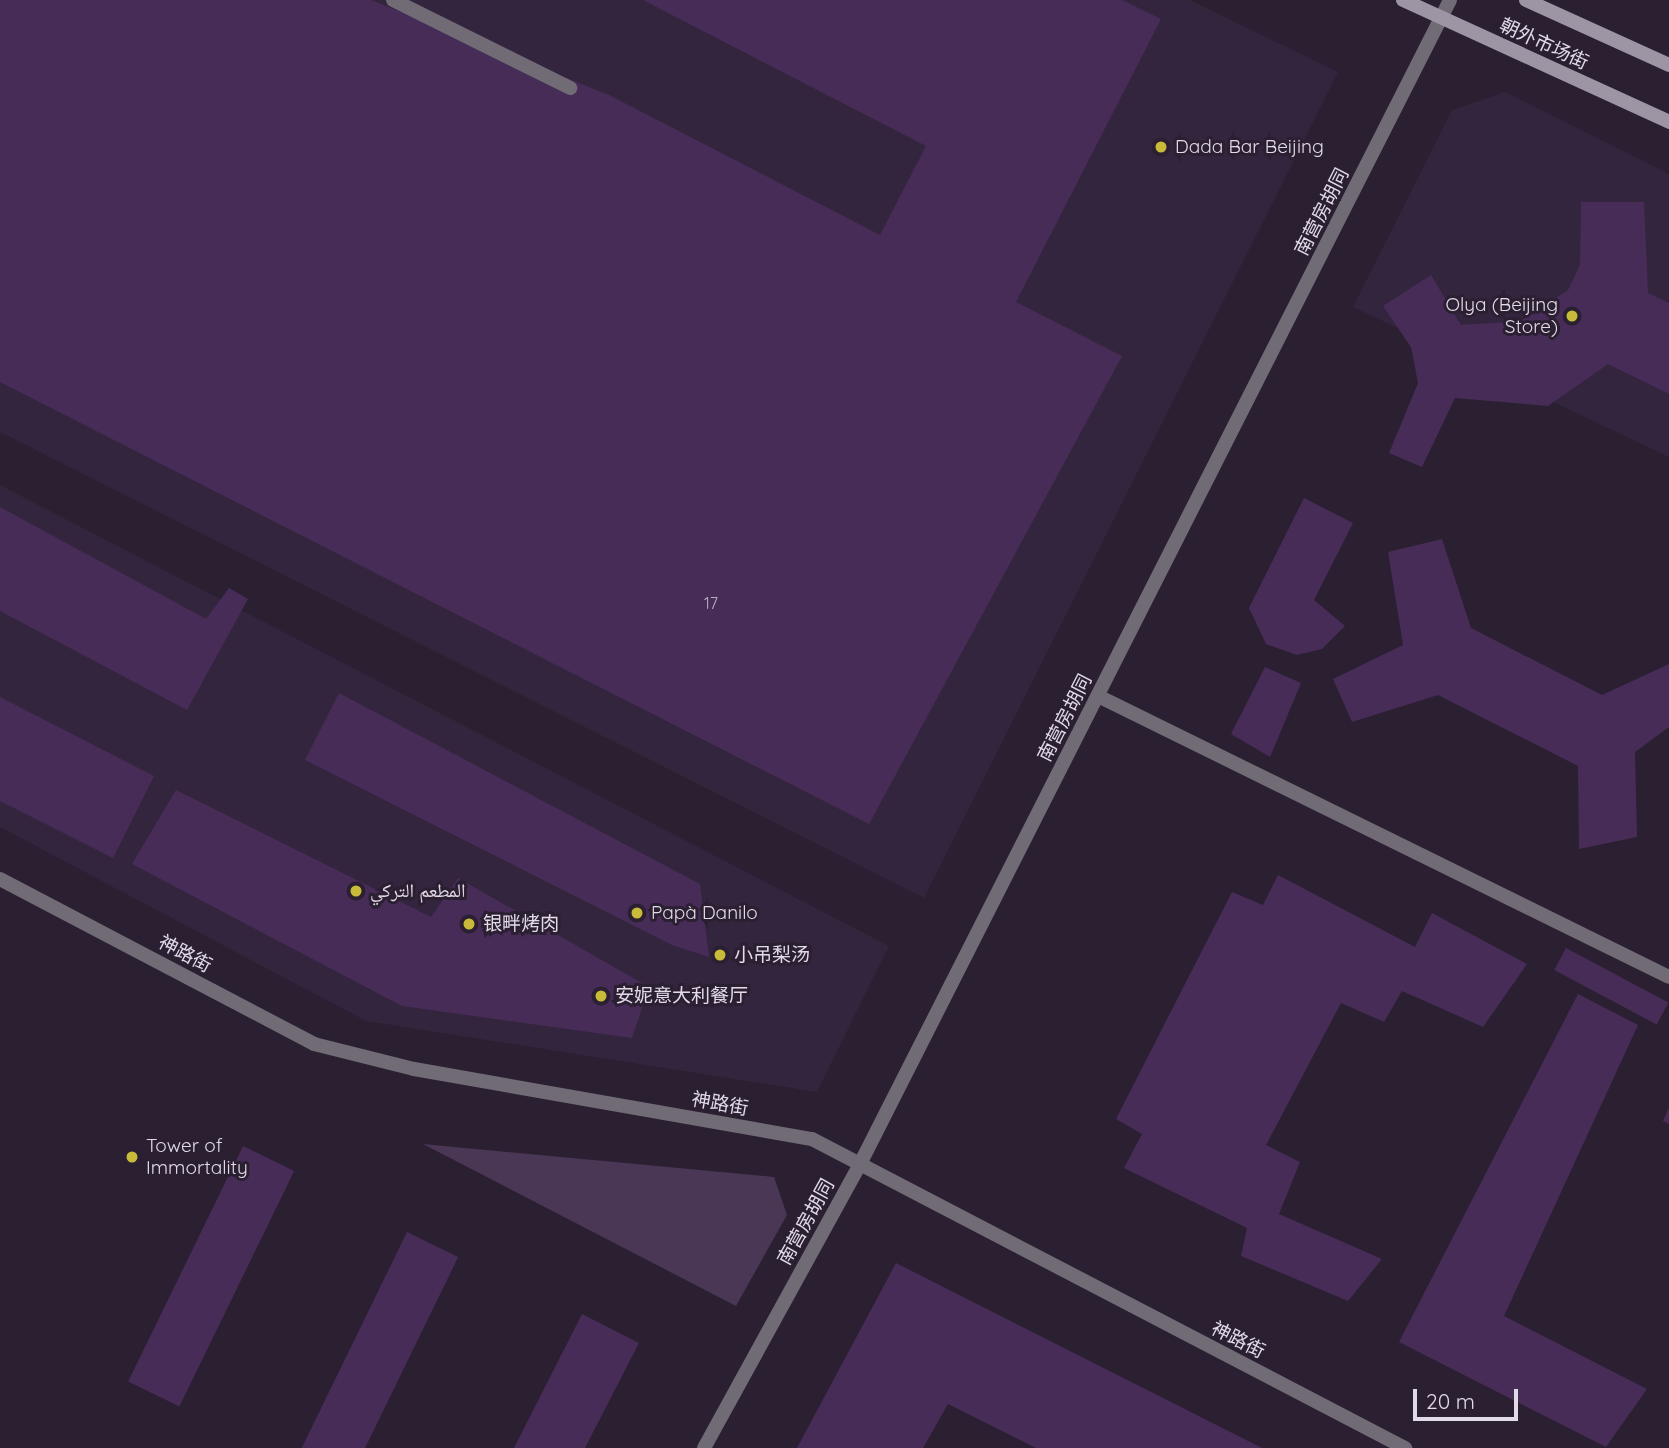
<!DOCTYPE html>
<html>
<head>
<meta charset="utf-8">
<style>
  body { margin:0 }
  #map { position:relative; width:1669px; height:1448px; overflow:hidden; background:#2b1f32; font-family:Quicksand,"Noto Naskh Arabic","Noto Sans SC",sans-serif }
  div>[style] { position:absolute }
  .built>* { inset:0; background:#34253e }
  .green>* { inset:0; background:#4a3756 }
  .building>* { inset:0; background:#472c57; transform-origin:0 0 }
  .service>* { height:14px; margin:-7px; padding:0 7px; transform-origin:7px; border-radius:7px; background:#716b76 }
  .minor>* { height:14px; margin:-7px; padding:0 7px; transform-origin:7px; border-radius:7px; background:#716b76 }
  .secondary>* { height:14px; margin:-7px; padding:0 7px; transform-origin:7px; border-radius:7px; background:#9d94a4 }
  .dots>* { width:19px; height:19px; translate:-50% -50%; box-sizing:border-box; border:4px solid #2b1f32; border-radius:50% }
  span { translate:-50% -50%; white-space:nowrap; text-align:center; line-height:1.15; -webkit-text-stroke:6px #2b1f32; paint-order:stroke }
  .number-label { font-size:16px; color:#bbaec3 }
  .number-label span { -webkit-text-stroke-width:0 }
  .street-label { font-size:19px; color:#e2dae7 }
  .poi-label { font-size:19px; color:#e2dae7 }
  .left { translate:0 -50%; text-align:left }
  .right { translate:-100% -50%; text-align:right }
  .scale { position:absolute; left:1413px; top:1389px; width:105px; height:32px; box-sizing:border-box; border:4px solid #e2dae7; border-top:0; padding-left:9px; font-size:21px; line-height:24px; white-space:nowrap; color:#e2dae7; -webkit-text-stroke:5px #2b1f32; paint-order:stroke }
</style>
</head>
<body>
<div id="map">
  <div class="built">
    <div style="clip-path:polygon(0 0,1190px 0,1338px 72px,924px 898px,0 432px)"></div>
    <div style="clip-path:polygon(1505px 92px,1669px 174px,1669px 457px,1353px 307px,1452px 110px)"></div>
    <div style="clip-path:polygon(0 485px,889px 946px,817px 1092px,366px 1021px,0 827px)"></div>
  </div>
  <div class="green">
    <div style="clip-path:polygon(423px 1144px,774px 1177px,787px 1215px,736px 1306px)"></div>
  </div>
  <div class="building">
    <div style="clip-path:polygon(0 0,371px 0,609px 95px,880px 235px,926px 146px,643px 0,1122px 0,1161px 19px,1016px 302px,1122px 356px,869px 824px,0 382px)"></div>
    <div style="clip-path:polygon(1581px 202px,1644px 202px,1648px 293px,1669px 303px,1669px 394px,1608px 364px,1548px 406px,1455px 398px,1422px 467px,1389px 453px,1418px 383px,1411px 347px,1383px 306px,1431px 275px,1461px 325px,1521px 321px,1568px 290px,1580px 265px)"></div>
    <div style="clip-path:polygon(1304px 498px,1353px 523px,1314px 600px,1345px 626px,1322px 649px,1297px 655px,1266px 644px,1249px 608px)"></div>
    <div style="clip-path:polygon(0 507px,206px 619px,229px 588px,248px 599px,187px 710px,0 611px)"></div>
    <div style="clip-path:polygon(1442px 539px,1471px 628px,1602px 695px,1669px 664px,1669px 727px,1635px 752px,1637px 837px,1579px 849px,1578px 766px,1438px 695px,1352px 722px,1333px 679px,1403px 645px,1388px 552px)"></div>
    <div style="clip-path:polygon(1265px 667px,1301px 683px,1270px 757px,1231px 734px)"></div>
    <div style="clip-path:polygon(339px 693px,700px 884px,709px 957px,672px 945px,305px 760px)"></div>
    <div style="clip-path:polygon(0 697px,154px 776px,113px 858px,0 801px)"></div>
    <div style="clip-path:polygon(176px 790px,431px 917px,458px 878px,649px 987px,632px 1038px,402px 1006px,132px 864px)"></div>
    <div style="clip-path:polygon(1278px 875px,1415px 947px,1432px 913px,1527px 964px,1483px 1027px,1402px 991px,1384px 1022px,1341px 1003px,1266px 1145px,1300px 1162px,1279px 1214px,1382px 1259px,1348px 1301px,1241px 1256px,1247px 1228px,1124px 1168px,1142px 1134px,1116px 1119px,1232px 892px,1263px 905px)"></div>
    <div style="left:1566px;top:948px;width:116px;height:25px;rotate:28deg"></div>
    <div style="clip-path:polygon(1578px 994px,1638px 1025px,1504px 1316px,1647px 1389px,1606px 1447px,1399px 1342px)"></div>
    <div style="clip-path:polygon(1669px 1107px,1669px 1124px,1663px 1121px)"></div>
    <div style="left:243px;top:1146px;width:57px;height:262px;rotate:26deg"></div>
    <div style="left:407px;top:1232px;width:57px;height:240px;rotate:26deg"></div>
    <div style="clip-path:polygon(896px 1263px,1262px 1448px,1036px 1448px,948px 1404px,923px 1448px,797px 1448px)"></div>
    <div style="clip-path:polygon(582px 1314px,639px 1343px,585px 1448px,514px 1448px)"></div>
  </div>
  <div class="service">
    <div style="left:393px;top:0;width:198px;rotate:26.4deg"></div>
  </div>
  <div class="minor">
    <div style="left:1098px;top:696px;width:636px;rotate:26.2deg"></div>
    <div style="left:0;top:879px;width:355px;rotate:27.7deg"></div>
    <div style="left:314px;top:1044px;width:103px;rotate:14deg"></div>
    <div style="left:414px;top:1069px;width:404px;rotate:10deg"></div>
    <div style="left:812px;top:1139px;width:669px;rotate:27.52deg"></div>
    <div style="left:704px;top:1448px;width:322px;rotate:-61.2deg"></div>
    <div style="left:859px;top:1166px;width:1307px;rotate:-63.12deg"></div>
  </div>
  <div class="secondary">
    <div style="left:1403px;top:0;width:293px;rotate:24.6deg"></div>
    <div style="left:1526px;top:0;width:157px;rotate:24.4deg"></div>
  </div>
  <div class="dots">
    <div style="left:1161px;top:147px;background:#caba39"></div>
    <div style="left:1572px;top:316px;background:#caba39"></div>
    <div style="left:356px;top:891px;background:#caba39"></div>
    <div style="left:637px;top:913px;background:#caba39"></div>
    <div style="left:469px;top:924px;background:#caba39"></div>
    <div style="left:720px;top:955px;background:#caba39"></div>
    <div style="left:601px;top:996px;background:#caba39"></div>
    <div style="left:132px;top:1157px;background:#caba39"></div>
  </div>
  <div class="number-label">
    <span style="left:711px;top:603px">17</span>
  </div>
  <div class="street-label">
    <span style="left:1544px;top:44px;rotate:25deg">朝外市场街</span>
    <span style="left:1322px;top:212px;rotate:-63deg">南营房胡同</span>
    <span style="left:1065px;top:718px;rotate:-63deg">南营房胡同</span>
    <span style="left:185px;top:954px;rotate:28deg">神路街</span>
    <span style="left:720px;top:1104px;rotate:10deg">神路街</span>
    <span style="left:806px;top:1222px;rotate:-61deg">南营房胡同</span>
    <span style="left:1238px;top:1340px;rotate:27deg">神路街</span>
  </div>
  <div class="poi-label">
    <span class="left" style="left:1175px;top:147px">Dada Bar Beijing</span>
    <span class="right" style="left:1558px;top:316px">Olya (Beijing<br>Store)</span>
    <span class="left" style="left:370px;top:891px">المطعم التركي</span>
    <span class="left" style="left:651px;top:913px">Papà Danilo</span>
    <span class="left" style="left:483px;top:924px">银畔烤肉</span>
    <span class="left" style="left:734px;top:955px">小吊梨汤</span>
    <span class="left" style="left:615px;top:996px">安妮意大利餐厅</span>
    <span class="left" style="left:146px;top:1157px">Tower of<br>Immortality</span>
  </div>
  <div class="scale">20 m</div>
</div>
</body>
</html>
